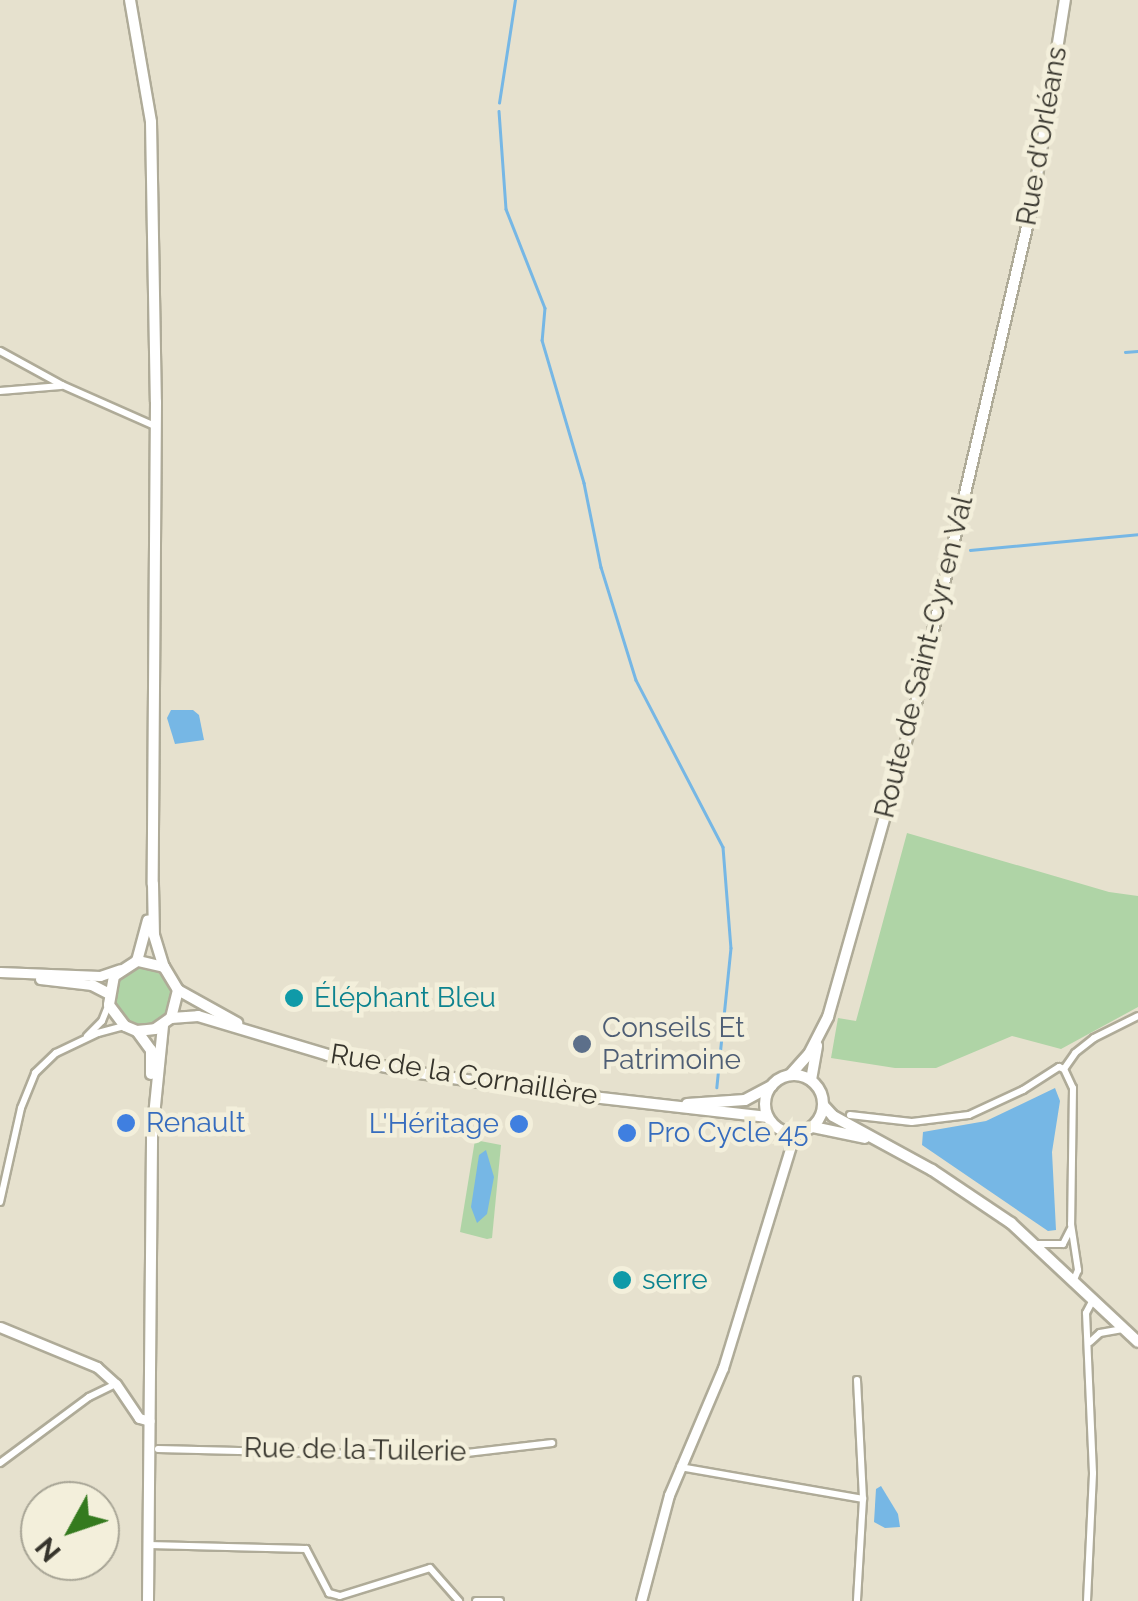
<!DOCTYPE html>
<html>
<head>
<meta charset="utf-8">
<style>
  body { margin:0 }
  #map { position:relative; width:1138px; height:1601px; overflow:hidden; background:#e6e1ce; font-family:Raleway,sans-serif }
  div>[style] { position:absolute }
  .green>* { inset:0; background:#afd4a6 }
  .round { border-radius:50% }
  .water>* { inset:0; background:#76b7e5 }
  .stream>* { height:2.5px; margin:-1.25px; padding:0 1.25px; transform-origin:1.25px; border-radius:1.25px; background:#76b7e5 }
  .roads { filter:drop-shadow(2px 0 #afab98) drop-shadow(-2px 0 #afab98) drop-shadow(0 2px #afab98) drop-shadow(0 -2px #afab98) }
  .minor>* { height:6px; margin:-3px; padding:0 3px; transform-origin:3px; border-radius:3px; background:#fff }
  .tertiary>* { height:9px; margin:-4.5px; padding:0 4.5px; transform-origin:4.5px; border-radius:4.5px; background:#fff }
  .secondary>* { height:10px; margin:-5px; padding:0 5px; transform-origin:5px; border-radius:5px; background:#fff }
  .secondary>.ring { margin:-5px; padding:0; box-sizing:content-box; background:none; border:10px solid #fff; border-radius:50% }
  .dots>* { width:28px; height:28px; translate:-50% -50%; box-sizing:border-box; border:5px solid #f3efdb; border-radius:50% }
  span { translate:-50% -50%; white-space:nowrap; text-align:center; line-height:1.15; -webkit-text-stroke:9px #f3efdb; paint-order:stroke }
  .street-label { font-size:28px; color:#36342c }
  .culture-label { font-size:28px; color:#0d838f }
  .left { translate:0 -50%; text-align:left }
  .service-label { font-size:28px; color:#4e5e75 }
  .shop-label { font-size:28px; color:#366cbe }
  .right { translate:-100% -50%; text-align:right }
  .north { position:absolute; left:20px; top:1481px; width:100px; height:100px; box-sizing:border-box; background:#f3efdb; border:2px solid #a7a495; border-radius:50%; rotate:230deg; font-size:28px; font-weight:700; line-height:40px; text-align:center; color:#36342c }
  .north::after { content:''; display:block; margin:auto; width:35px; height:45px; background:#347a1e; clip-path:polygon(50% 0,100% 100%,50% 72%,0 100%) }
</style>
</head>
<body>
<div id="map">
  <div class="green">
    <div style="clip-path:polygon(907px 833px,1109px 892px,1138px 896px,1138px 1007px,1061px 1049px,1012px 1036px,936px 1068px,895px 1068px,831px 1058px,838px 1018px,856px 1021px)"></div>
    <div class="round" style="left:113px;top:968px;width:58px;height:58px"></div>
    <div style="clip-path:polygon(475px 1140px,501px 1145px,492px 1238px,487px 1239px,460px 1232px)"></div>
  </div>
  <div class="water">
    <div style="clip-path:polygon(171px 710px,193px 710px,199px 715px,204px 740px,175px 744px,167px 718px)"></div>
    <div style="clip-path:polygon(1055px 1088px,1060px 1101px,1052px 1152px,1056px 1230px,1048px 1231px,922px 1145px,923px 1132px,986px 1121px)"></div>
    <div style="clip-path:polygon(486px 1150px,494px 1177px,487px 1214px,477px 1223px,471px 1207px,479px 1155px)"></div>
    <div style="clip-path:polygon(881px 1486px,898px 1514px,900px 1527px,885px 1528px,874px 1522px,876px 1489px)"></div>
  </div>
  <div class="stream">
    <div style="left:499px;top:103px;width:104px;rotate:-81.2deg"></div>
    <div style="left:499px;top:111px;width:98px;rotate:85.9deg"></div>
    <div style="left:506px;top:209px;width:106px;rotate:68.5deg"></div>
    <div style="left:545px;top:308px;width:32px;rotate:95deg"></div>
    <div style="left:542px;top:340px;width:149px;rotate:73.6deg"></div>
    <div style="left:584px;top:483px;width:86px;rotate:78.6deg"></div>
    <div style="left:601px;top:567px;width:118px;rotate:72.8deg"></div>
    <div style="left:636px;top:680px;width:188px;rotate:62.5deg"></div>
    <div style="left:723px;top:847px;width:101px;rotate:85.5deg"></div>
    <div style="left:731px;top:948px;width:140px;rotate:95.8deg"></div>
    <div style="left:1125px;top:352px;width:13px;rotate:-4deg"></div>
    <div style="left:970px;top:550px;width:169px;rotate:-5.4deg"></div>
  </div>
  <div class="roads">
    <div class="minor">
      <div style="left:0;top:351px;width:71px;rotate:28.7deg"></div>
      <div style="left:62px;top:385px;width:102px;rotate:23.8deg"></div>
      <div style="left:0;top:391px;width:61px;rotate:-4.7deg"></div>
      <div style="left:87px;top:1036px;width:21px;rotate:-45deg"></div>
      <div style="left:102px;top:1021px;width:16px;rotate:-68deg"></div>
      <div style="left:1064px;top:1069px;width:21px;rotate:65deg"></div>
      <div style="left:1073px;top:1088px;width:136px;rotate:90.8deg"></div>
      <div style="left:1071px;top:1224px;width:47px;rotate:81.3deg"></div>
      <div style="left:1078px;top:1270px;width:11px;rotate:112deg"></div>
      <div style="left:850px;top:1115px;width:62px;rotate:6.4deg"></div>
      <div style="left:912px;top:1122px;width:57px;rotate:-7deg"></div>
      <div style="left:969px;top:1115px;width:60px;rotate:-24.8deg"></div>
      <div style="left:1023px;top:1090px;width:43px;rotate:-32.6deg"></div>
      <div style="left:1059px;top:1067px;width:5px;rotate:22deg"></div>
      <div style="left:1064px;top:1069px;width:19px;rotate:-55deg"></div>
      <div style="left:1075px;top:1053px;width:24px;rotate:-38deg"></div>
      <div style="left:1094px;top:1038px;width:49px;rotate:-26.6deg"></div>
      <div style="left:0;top:1202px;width:96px;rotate:-77.4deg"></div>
      <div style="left:21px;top:1108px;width:38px;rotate:-68deg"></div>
      <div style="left:35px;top:1073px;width:29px;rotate:-44deg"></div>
      <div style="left:56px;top:1053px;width:47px;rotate:-25.5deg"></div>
      <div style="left:98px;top:1033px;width:28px;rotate:-15deg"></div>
      <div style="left:1038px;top:1244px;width:25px"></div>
      <div style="left:1063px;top:1244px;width:16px;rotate:-63deg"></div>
      <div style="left:1090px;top:1342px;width:13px;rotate:-42deg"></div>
      <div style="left:1100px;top:1333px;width:23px;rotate:-10deg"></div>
      <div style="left:857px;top:1380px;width:119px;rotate:87.1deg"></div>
      <div style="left:863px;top:1499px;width:102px;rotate:93.4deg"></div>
      <div style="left:158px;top:1449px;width:283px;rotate:1.4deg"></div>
      <div style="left:441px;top:1456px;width:112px;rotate:-6.7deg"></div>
      <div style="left:0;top:1463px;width:111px;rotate:-36.6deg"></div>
      <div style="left:89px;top:1397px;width:30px;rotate:-26deg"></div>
      <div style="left:680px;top:1467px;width:186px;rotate:9.9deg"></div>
      <div style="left:149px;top:1545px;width:157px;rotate:1.5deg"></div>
      <div style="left:306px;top:1549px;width:50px;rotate:62.4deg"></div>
      <div style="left:329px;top:1593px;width:11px;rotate:15deg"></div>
      <div style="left:340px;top:1596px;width:94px;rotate:-17.3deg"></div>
      <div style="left:430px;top:1568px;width:44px;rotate:48.7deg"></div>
      <div style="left:476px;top:1601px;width:24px"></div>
      <div style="left:1087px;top:1601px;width:128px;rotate:-87.3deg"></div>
      <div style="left:1093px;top:1473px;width:160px;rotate:-92.5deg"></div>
      <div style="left:1086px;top:1313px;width:15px;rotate:-62deg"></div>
    </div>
    <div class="tertiary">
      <div style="left:0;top:972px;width:100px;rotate:2.3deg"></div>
      <div style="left:100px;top:976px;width:21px;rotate:-19deg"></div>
      <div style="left:40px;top:979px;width:52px;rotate:6.6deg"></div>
      <div style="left:0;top:1327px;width:105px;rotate:22.4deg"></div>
      <div style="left:97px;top:1367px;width:25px;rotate:42deg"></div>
      <div style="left:116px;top:1384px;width:41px;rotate:55.9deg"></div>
      <div style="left:139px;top:1418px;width:11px;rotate:15deg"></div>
      <div style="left:641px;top:1601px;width:110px;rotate:-75.2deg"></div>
      <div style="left:669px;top:1495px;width:138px;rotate:-67deg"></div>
      <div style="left:723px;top:1368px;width:246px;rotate:-73deg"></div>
    </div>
    <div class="secondary">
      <div style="left:130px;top:0;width:124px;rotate:80.2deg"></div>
      <div style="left:151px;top:122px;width:280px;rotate:89deg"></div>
      <div style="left:156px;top:402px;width:482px;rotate:90.4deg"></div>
      <div style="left:153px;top:884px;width:51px;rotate:88.9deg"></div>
      <div style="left:154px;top:935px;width:34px;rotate:73deg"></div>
      <div style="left:137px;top:961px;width:42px;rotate:-75deg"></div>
      <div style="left:92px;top:985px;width:18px;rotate:27deg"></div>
      <div style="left:178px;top:990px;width:68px;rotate:29.2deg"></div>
      <div style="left:171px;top:1018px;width:29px;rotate:-76deg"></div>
      <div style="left:178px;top:990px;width:27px;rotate:-121deg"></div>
      <div style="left:164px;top:967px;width:28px;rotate:-167deg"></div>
      <div style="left:137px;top:961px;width:27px;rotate:147deg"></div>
      <div style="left:114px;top:976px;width:29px;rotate:100deg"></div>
      <div style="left:109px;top:1005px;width:26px;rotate:53deg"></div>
      <div style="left:125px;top:1026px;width:13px;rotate:23deg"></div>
      <div style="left:137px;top:1031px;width:18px;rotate:-6deg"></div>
      <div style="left:155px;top:1029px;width:19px;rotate:-35deg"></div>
      <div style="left:171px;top:1018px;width:27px;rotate:-4deg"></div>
      <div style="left:198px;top:1016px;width:136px;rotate:16.7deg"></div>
      <div style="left:328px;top:1055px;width:80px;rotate:11.6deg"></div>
      <div style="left:406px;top:1071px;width:135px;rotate:8.5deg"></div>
      <div style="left:540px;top:1091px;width:229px;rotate:6.5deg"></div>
      <div style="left:137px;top:1031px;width:24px;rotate:54deg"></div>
      <div style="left:151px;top:1050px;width:24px;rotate:90deg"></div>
      <div class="ring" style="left:765px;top:1075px;width:48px;height:48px"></div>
      <div style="left:790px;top:1075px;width:28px;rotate:-48deg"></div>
      <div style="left:809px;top:1054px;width:42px;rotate:-62.8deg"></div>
      <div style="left:828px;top:1017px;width:312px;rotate:-74.2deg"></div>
      <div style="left:913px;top:717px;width:530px;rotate:-76.91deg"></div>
      <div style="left:1033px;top:201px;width:204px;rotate:-81deg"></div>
      <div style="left:811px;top:1080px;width:35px;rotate:-80deg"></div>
      <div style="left:687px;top:1104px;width:58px;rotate:-3.9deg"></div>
      <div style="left:745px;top:1100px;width:30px;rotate:-28deg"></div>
      <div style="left:824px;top:1106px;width:13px;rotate:48deg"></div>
      <div style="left:833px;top:1116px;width:113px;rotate:28.6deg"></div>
      <div style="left:932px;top:1170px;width:95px;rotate:33.9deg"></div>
      <div style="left:1011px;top:1223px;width:174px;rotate:43.1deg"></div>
      <div style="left:813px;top:1127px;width:53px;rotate:11.9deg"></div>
      <div style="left:148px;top:1601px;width:465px;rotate:-89.5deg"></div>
      <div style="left:152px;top:1136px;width:112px;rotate:-84.3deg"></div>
    </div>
  </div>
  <div class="dots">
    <div style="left:294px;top:998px;background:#0f9aa8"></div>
    <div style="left:582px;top:1044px;background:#5c6f8a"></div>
    <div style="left:126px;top:1123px;background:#3f7fe0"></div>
    <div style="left:519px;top:1124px;background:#3f7fe0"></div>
    <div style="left:627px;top:1133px;background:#3f7fe0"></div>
    <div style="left:622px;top:1280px;background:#0f9aa8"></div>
  </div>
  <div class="street-label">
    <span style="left:1042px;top:136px;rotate:-80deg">Rue d'Orléans</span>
    <span style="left:924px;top:657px;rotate:-76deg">Route de Saint-Cyr en Val</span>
    <span style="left:464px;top:1075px;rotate:9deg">Rue de la Cornaillère</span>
    <span style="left:355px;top:1450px;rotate:1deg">Rue de la Tuilerie</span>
  </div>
  <div class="culture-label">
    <span class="left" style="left:314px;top:998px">Éléphant Bleu</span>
    <span class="left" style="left:642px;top:1280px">serre</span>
  </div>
  <div class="service-label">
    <span class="left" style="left:602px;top:1044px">Conseils Et<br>Patrimoine</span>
  </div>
  <div class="shop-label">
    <span class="left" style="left:146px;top:1123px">Renault</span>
    <span class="right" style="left:499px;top:1124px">L'Héritage</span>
    <span class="left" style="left:647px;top:1133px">Pro Cycle 45</span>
  </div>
  <div class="north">N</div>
</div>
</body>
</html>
